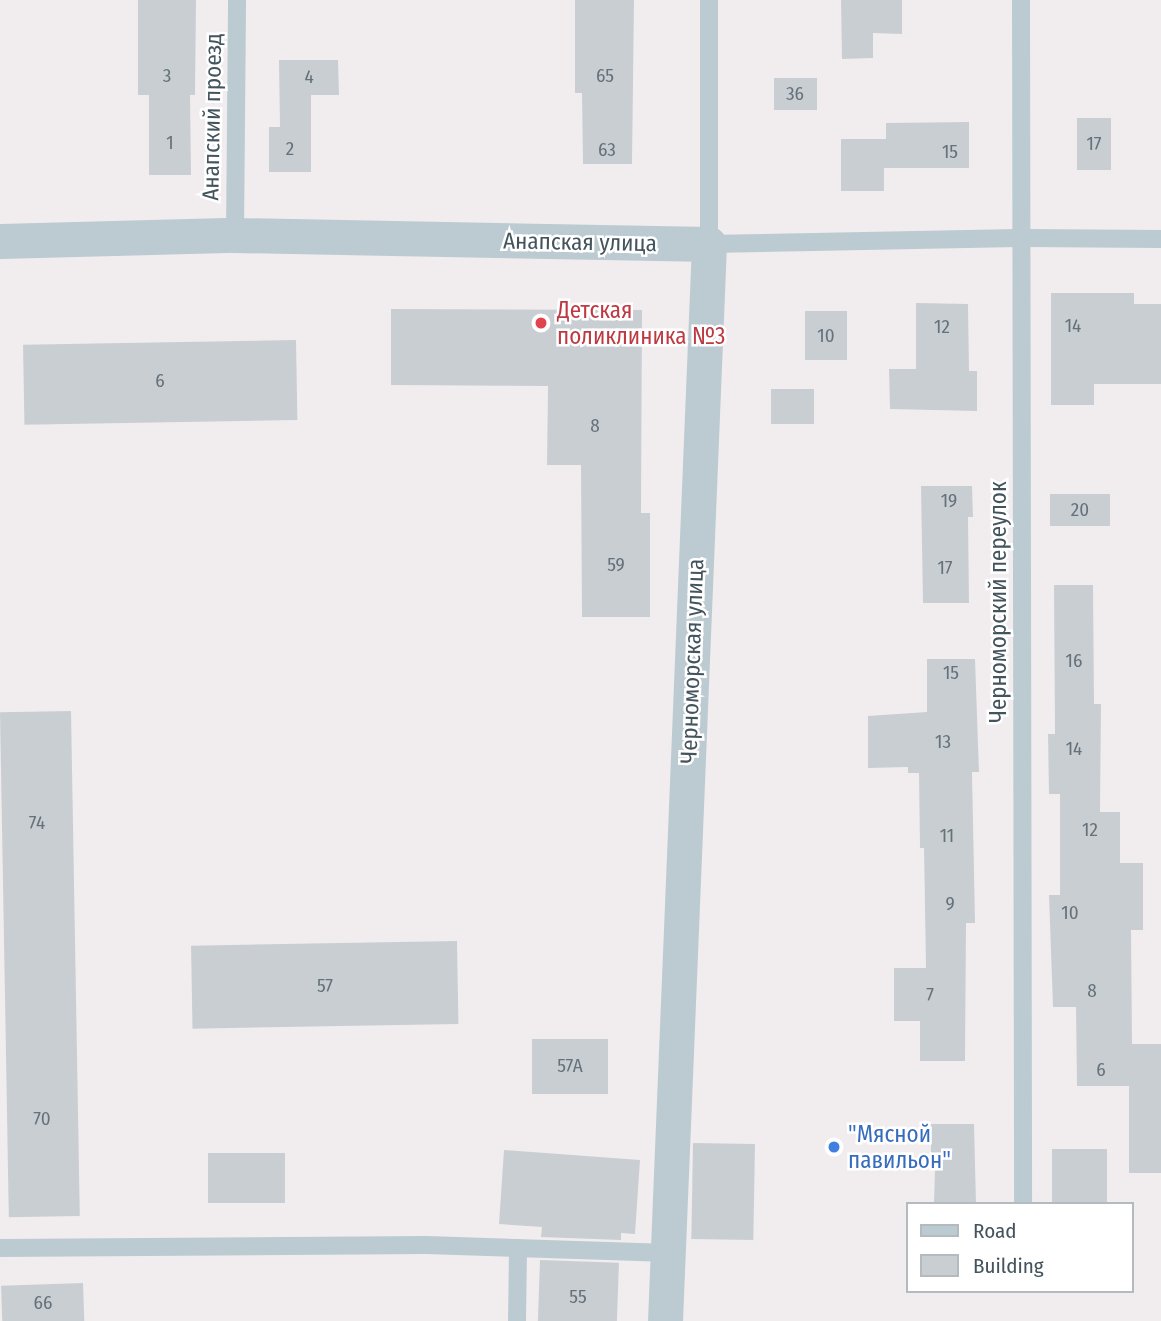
<!DOCTYPE html>
<html>
<head>
<meta charset="utf-8">
<style>
  body { margin:0 }
  #map { position:relative; width:1161px; height:1321px; overflow:hidden; background:#f1edee; font-family:"Fira Sans Condensed",sans-serif }
  div>[style] { position:absolute }
  .building>* { inset:0; background:#c9ced3; transform-origin:0 0 }
  .lane>* { height:18px; margin:-9px; padding:0 9px; transform-origin:9px; border-radius:9px; background:#bccbd1 }
  .street>* { height:35px; margin:-17.5px; padding:0 17.5px; transform-origin:17.5px; border-radius:17.5px; background:#bccbd1 }
  .dots>* { width:19px; height:19px; translate:-50% -50%; box-sizing:border-box; border:4px solid #fff; border-radius:50% }
  span { translate:-50% -50%; white-space:nowrap; text-align:center; line-height:1.15; -webkit-text-stroke:5px #fff; paint-order:stroke }
  .number-label { font-size:19px; color:#65727a }
  .number-label span { -webkit-text-stroke-width:0 }
  .street-label { font-size:23px; color:#44545d }
  .health-label { font-size:23px; color:#be3a42 }
  .left { translate:0 -50%; text-align:left }
  .shop-label { font-size:23px; color:#366cbe }
  .legend { position:absolute; left:906px; top:1202px; width:228px; height:91px; box-sizing:border-box; background:#fff; border:2px solid #b4bbbe; margin:0; padding:9px 12px; list-style:none; font-size:21px; color:#44545d }
  .legend li { display:flex; align-items:center; gap:14px; height:35px }
  .legend b { width:35px; border:2px solid #b4bbbe }
</style>
</head>
<body>
<div id="map">
  <div class="building">
    <div style="clip-path:polygon(138px 0,196px 0,195px 95px,190px 95px,191px 175px,149px 175px,149px 95px,138px 95px)"></div>
    <div style="clip-path:polygon(575px 0,634px 0,632px 164px,583px 164px,582px 93px,575px 93px)"></div>
    <div style="clip-path:polygon(841px 0,902px 0,902px 34px,873px 33px,873px 58px,842px 59px)"></div>
    <div style="clip-path:polygon(279px 60px,338px 60px,339px 95px,311px 95px,311px 172px,269px 172px,269px 127px,280px 127px)"></div>
    <div style="left:774px;top:78px;width:43px;height:32px"></div>
    <div style="left:1077px;top:118px;width:34px;height:52px"></div>
    <div style="clip-path:polygon(969px 122px,969px 168px,884px 168px,884px 191px,841px 191px,841px 139px,886px 139px,886px 123px)"></div>
    <div style="clip-path:polygon(1051px 293px,1134px 293px,1134px 304px,1161px 304px,1161px 384px,1094px 384px,1094px 405px,1051px 405px)"></div>
    <div style="clip-path:polygon(916px 303px,968px 304px,969px 371px,977px 371px,977px 411px,890px 409px,889px 369px,916px 369px)"></div>
    <div style="clip-path:polygon(391px 309px,642px 310px,641px 513px,650px 513px,650px 617px,582px 617px,581px 465px,547px 465px,548px 386px,391px 385px)"></div>
    <div style="left:805px;top:311px;width:42px;height:49px"></div>
    <div style="left:296px;top:340px;width:80px;height:273px;rotate:89deg"></div>
    <div style="left:771px;top:389px;width:43px;height:35px"></div>
    <div style="clip-path:polygon(921px 486px,972px 486px,973px 517px,968px 517px,969px 603px,923px 603px)"></div>
    <div style="left:1050px;top:494px;width:60px;height:32px"></div>
    <div style="clip-path:polygon(1054px 585px,1093px 585px,1094px 704px,1101px 704px,1100px 812px,1120px 812px,1120px 863px,1143px 863px,1143px 930px,1131px 930px,1132px 1044px,1161px 1044px,1161px 1173px,1129px 1173px,1129px 1086px,1077px 1086px,1076px 1007px,1053px 1007px,1049px 895px,1060px 895px,1060px 794px,1049px 794px,1048px 734px,1055px 734px)"></div>
    <div style="clip-path:polygon(927px 659px,975px 659px,979px 772px,972px 772px,975px 923px,966px 923px,965px 1061px,920px 1061px,920px 1021px,894px 1021px,894px 968px,926px 968px,924px 848px,920px 848px,919px 773px,908px 773px,908px 767px,868px 768px,868px 716px,927px 712px)"></div>
    <div style="left:71px;top:711px;width:505px;height:71px;rotate:89deg"></div>
    <div style="left:457px;top:941px;width:83px;height:266px;rotate:89deg"></div>
    <div style="left:532px;top:1039px;width:76px;height:55px"></div>
    <div style="clip-path:polygon(931px 1124px,974px 1124px,976px 1204px,934px 1204px,935px 1169px,931px 1169px)"></div>
    <div style="left:693px;top:1143px;width:62px;height:96px;rotate:1deg"></div>
    <div style="left:1052px;top:1149px;width:55px;height:55px"></div>
    <div style="clip-path:polygon(504px 1150px,640px 1160px,635px 1234px,621px 1233px,621px 1240px,541px 1237px,542px 1227px,499px 1224px)"></div>
    <div style="left:285px;top:1153px;width:50px;height:77px;rotate:90deg"></div>
    <div style="left:540px;top:1260px;width:79px;height:61px;rotate:2deg"></div>
    <div style="left:83px;top:1283px;width:38px;height:82px;rotate:88deg"></div>
  </div>
  <div class="lane">
    <div style="left:709px;top:0;width:244px;rotate:90deg"></div>
    <div style="left:709px;top:244px;width:314px;rotate:-1.1deg"></div>
    <div style="left:1023px;top:238px;width:138px;rotate:0.4deg"></div>
    <div style="left:1021px;top:0;width:1204px;rotate:89.9deg"></div>
    <div style="left:235px;top:235px;width:235px;rotate:-89.5deg"></div>
    <div style="left:0;top:1248px;width:426px;rotate:-0.4deg"></div>
    <div style="left:426px;top:1245px;width:243px;rotate:1.9deg"></div>
    <div style="left:517px;top:1321px;width:73px;rotate:-89.2deg"></div>
  </div>
  <div class="street">
    <div style="left:0;top:241px;width:235px;rotate:-1.5deg"></div>
    <div style="left:235px;top:235px;width:474px;rotate:1.1deg"></div>
    <div style="left:709px;top:244px;width:1078px;rotate:92.34deg"></div>
  </div>
  <div class="dots">
    <div style="left:541px;top:323px;background:#e0444e"></div>
    <div style="left:834px;top:1147px;background:#3f7fe0"></div>
  </div>
  <div class="number-label">
    <span style="left:167px;top:76px">3</span>
    <span style="left:605px;top:76px">65</span>
    <span style="left:309px;top:77px">4</span>
    <span style="left:795px;top:94px">36</span>
    <span style="left:170px;top:143px">1</span>
    <span style="left:1094px;top:144px">17</span>
    <span style="left:290px;top:149px">2</span>
    <span style="left:607px;top:150px">63</span>
    <span style="left:950px;top:152px">15</span>
    <span style="left:1073px;top:326px">14</span>
    <span style="left:942px;top:327px">12</span>
    <span style="left:826px;top:336px">10</span>
    <span style="left:160px;top:381px">6</span>
    <span style="left:595px;top:426px">8</span>
    <span style="left:949px;top:501px">19</span>
    <span style="left:1080px;top:510px">20</span>
    <span style="left:616px;top:565px">59</span>
    <span style="left:945px;top:568px">17</span>
    <span style="left:1074px;top:661px">16</span>
    <span style="left:951px;top:673px">15</span>
    <span style="left:943px;top:742px">13</span>
    <span style="left:1074px;top:749px">14</span>
    <span style="left:37px;top:823px">74</span>
    <span style="left:1090px;top:830px">12</span>
    <span style="left:947px;top:836px">11</span>
    <span style="left:950px;top:904px">9</span>
    <span style="left:1070px;top:913px">10</span>
    <span style="left:325px;top:986px">57</span>
    <span style="left:1092px;top:991px">8</span>
    <span style="left:930px;top:995px">7</span>
    <span style="left:570px;top:1066px">57А</span>
    <span style="left:1101px;top:1070px">6</span>
    <span style="left:42px;top:1119px">70</span>
    <span style="left:578px;top:1297px">55</span>
    <span style="left:43px;top:1303px">66</span>
  </div>
  <div class="street-label">
    <span style="left:212px;top:117px;rotate:-89deg">Анапский проезд</span>
    <span style="left:580px;top:242px;rotate:1deg">Анапская улица</span>
    <span style="left:998px;top:602px;rotate:-90deg">Черноморский переулок</span>
    <span style="left:692px;top:661px;rotate:-88deg">Черноморская улица</span>
  </div>
  <div class="health-label">
    <span class="left" style="left:557px;top:323px">Детская<br>поликлиника №3</span>
  </div>
  <div class="shop-label">
    <span class="left" style="left:848px;top:1147px">"Мясной<br>павильон"</span>
  </div>
  <ul class="legend">
  <li><b style="height:9px;background:#bccbd1"></b>Road</li>
  <li><b style="height:19px;background:#c9ced3"></b>Building</li>
  </ul>
</div>
</body>
</html>
